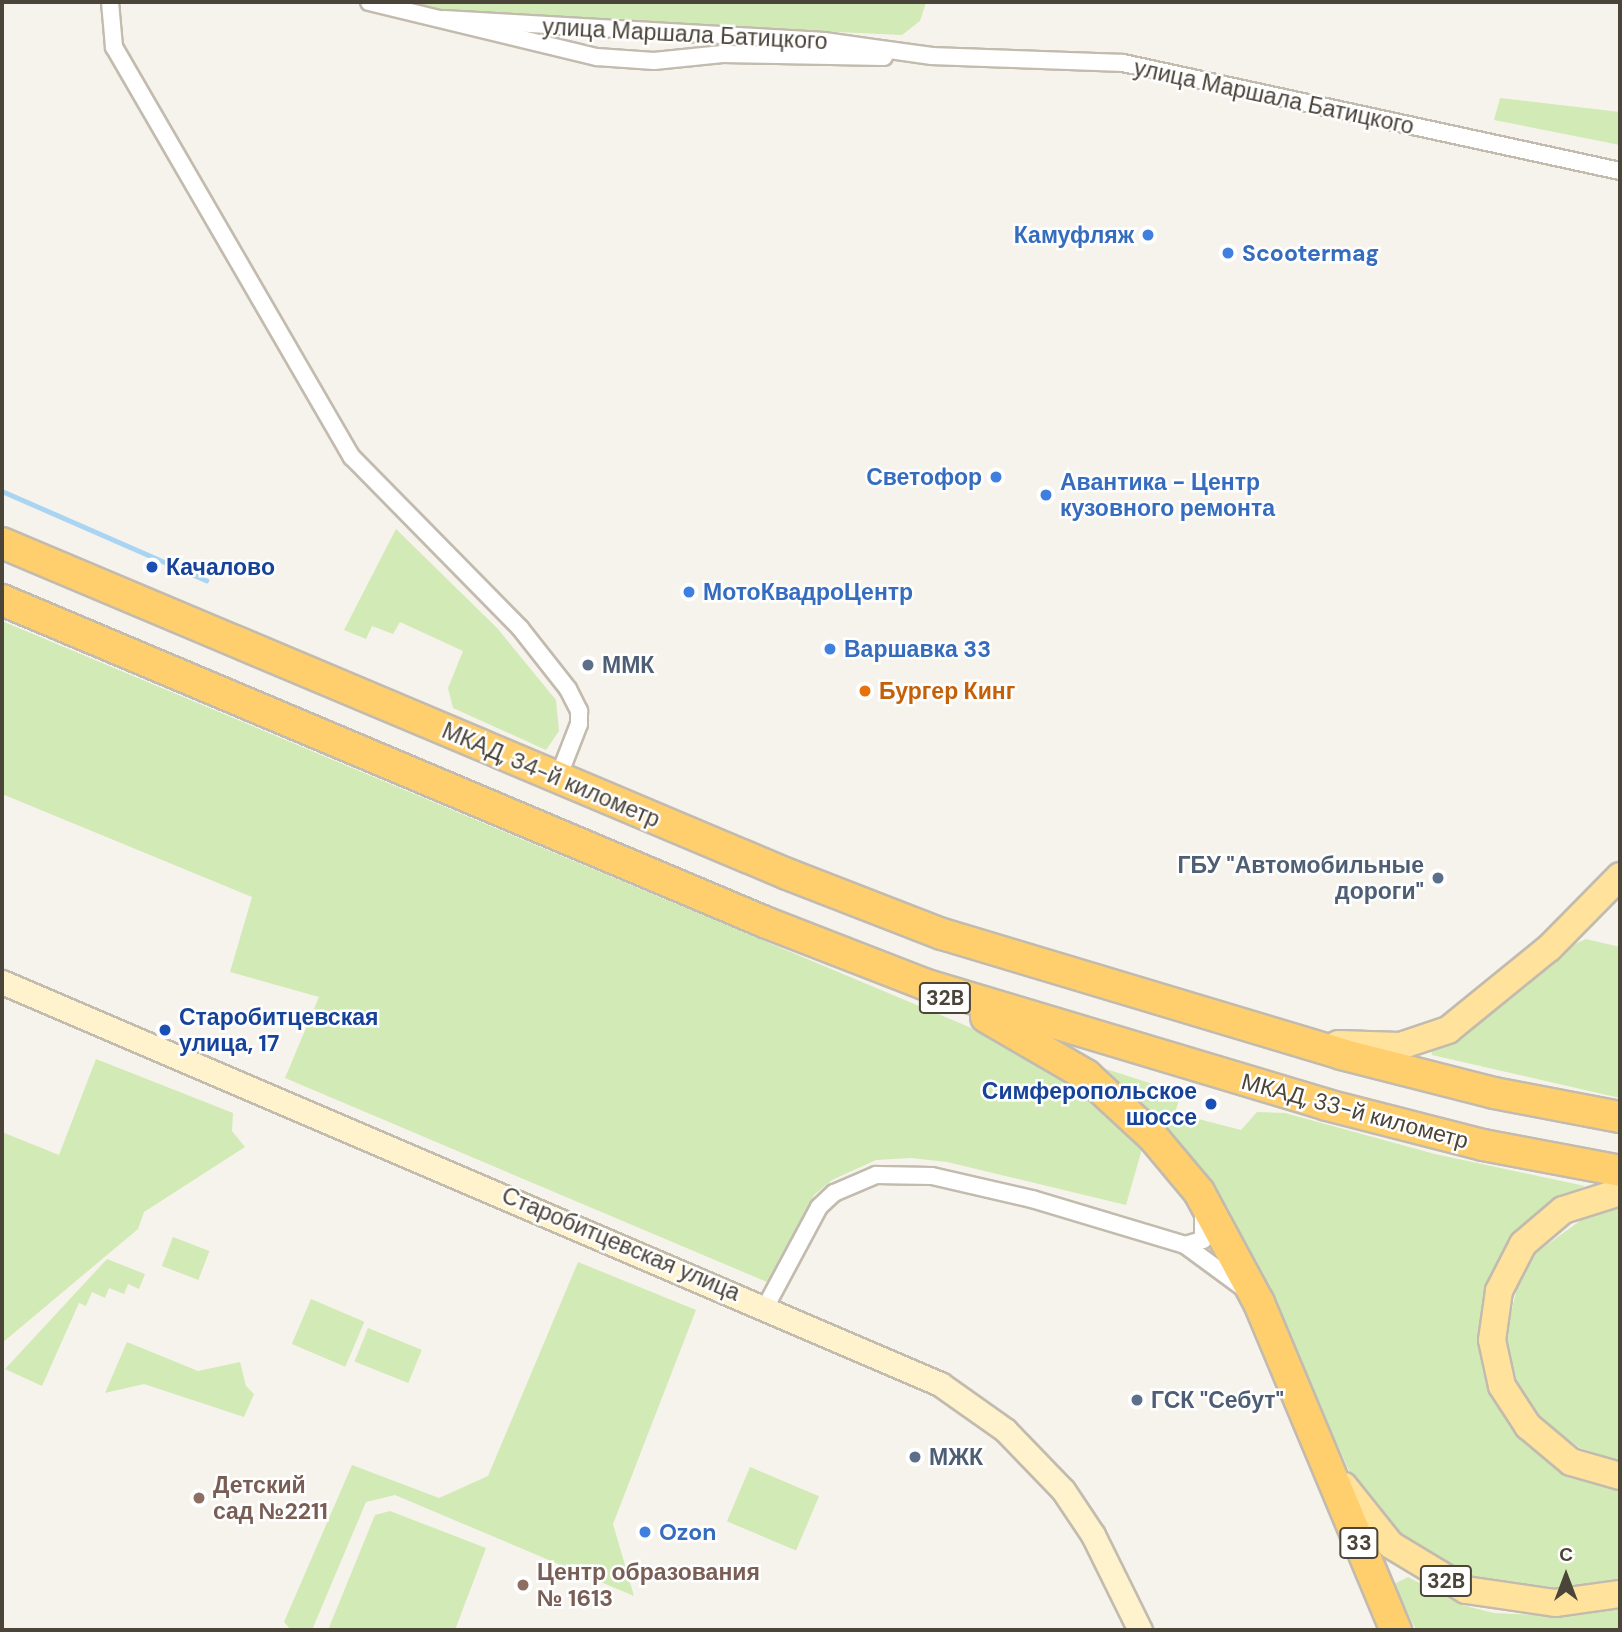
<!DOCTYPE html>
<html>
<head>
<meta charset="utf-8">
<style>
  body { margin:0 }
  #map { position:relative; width:1622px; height:1632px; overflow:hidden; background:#f6f3ec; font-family:"DM Sans",sans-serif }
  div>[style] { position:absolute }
  .green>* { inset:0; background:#d2eab5; transform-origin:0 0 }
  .stream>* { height:4.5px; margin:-2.25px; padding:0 2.25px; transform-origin:2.25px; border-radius:2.25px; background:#a9d4f2 }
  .roads { filter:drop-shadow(2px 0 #c2bbae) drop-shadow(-2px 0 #c2bbae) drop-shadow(0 2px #c2bbae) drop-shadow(0 -2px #c2bbae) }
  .street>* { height:16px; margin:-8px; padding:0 8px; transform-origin:8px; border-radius:8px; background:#fff }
  .secondary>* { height:23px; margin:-11.5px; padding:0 11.5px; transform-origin:11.5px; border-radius:11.5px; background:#fff3cd }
  .primary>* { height:26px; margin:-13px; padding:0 13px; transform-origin:13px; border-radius:13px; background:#ffe39c }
  .highway>* { height:30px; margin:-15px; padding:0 15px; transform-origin:15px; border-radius:15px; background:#ffcf6e }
  .dots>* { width:19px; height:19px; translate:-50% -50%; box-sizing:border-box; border:4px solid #fff; border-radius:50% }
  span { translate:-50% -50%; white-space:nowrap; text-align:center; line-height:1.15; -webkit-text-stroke:5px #fff; paint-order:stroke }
  .shield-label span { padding:2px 5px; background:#fff; border:2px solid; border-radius:5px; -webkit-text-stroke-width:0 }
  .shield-label { font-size:21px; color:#4b4439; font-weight:700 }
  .street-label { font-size:23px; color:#4b4439 }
  .shop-label { font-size:23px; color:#366cbe; font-weight:700 }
  .right { translate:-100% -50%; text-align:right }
  .left { translate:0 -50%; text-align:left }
  .transit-label { font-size:23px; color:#164399; font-weight:700 }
  .service-label { font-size:23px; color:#4e5e75; font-weight:700 }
  .food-label { font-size:23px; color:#c56008; font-weight:700 }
  .education-label { font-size:23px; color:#785e54; font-weight:700 }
  .frame { position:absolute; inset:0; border:4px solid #4b4439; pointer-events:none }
  .north { position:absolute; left:1531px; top:1541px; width:70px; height:70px; -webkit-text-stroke:5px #fff; paint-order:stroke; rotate:0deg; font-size:19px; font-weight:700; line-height:28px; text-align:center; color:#4b4439 }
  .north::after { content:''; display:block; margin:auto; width:24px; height:32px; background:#4b4439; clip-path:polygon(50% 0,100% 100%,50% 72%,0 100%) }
</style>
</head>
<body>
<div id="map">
  <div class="green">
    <div style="clip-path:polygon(395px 2px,926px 2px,920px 21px,902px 35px,457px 14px)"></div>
    <div style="clip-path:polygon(1500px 98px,1620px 112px,1620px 145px,1494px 120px)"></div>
    <div style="clip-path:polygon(396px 529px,497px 628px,556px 700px,559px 731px,546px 750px,453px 708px,448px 688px,463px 651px,400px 622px,393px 634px,372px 626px,366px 639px,344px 630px)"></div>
    <div style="clip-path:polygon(2px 621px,993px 1037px,1082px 1086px,1144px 1142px,1126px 1205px,947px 1162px,911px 1158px,876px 1160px,832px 1180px,814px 1195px,767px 1282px,285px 1078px,319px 997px,230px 972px,252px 897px,2px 794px)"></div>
    <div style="clip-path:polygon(1586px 939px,1620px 947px,1620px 1098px,1432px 1055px,1431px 1048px,1482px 1020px,1560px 951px)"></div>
    <div style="clip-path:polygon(96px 1059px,233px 1113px,232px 1131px,245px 1147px,144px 1212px,138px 1229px,2px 1343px,2px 1132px,59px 1155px)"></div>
    <div style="clip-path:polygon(1106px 1069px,1181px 1093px,1175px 1113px,1241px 1130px,1257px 1112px,1285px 1113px,1435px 1154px,1585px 1186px,1553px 1201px,1512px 1239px,1487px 1288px,1479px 1341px,1491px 1394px,1520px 1436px,1566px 1474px,1620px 1489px,1620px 1582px,1553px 1592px,1467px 1579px,1392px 1530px,1352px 1477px,1228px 1208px,1170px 1131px)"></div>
    <div style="clip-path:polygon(1620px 1207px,1620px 1461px,1580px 1448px,1536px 1415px,1520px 1391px,1505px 1339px,1519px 1279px,1534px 1254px,1584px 1218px)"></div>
    <div style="left:173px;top:1237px;width:39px;height:31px;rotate:21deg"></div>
    <div style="clip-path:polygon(107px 1259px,145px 1274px,139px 1289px,128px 1284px,124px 1294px,109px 1288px,105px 1298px,92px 1292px,86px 1306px,79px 1303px,42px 1386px,5px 1369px)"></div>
    <div style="clip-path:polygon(578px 1262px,696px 1310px,613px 1524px,634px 1596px,395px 1495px,366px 1502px,312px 1630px,291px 1630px,284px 1622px,352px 1465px,439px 1498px,488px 1476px)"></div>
    <div style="left:311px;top:1299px;width:58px;height:49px;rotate:23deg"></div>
    <div style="left:368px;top:1328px;width:58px;height:36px;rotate:22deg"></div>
    <div style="clip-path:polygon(127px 1342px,198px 1371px,240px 1362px,246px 1386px,254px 1394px,244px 1417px,144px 1384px,105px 1393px)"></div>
    <div style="left:750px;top:1467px;width:75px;height:59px;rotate:23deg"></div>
    <div style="clip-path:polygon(390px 1511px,486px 1548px,455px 1630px,328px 1630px,375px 1515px)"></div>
    <div style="clip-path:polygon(1408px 1577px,1462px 1605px,1494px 1613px,1561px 1616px,1620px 1609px,1620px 1630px,1416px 1630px,1394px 1584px)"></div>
  </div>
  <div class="stream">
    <div style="left:2px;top:491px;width:223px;rotate:23.6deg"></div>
  </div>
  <div class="roads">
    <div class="street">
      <div style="left:110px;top:2px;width:45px;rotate:84.9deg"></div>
      <div style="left:114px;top:47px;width:474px;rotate:59.9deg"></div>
      <div style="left:352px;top:457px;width:240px;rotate:45.5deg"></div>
      <div style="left:520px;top:628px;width:78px;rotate:51.8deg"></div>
      <div style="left:568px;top:689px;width:25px;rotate:63deg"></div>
      <div style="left:579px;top:711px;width:13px;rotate:90deg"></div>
      <div style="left:579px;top:724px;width:58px;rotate:111.3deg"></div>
      <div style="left:369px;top:2px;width:235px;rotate:13.6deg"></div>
      <div style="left:597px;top:57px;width:57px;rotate:4deg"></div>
      <div style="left:654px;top:61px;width:69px;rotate:-5.8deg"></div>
      <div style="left:723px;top:54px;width:161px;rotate:1.1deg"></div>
      <div style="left:444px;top:19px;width:381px;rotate:3.3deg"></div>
      <div style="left:824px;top:41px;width:109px;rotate:7.9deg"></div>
      <div style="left:932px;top:56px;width:191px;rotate:2.1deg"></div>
      <div style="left:1123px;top:63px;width:509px;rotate:12.26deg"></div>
      <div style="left:1185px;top:1245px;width:71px;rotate:36.4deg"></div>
      <div style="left:766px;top:1306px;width:112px;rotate:-61.8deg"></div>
      <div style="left:819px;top:1207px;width:21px;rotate:-43deg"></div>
      <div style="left:834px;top:1193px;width:46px;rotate:-23.2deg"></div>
      <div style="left:876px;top:1175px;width:56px;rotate:1deg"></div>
      <div style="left:932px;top:1176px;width:103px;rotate:13deg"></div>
      <div style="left:1032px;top:1199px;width:160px;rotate:16.7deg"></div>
      <div style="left:1185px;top:1245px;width:19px;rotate:-16deg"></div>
      <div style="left:1203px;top:1240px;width:25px;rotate:-90deg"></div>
    </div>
    <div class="secondary">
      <div style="left:2px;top:982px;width:1021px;rotate:23.2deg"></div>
      <div style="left:940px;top:1384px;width:80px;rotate:35.3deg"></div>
      <div style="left:1005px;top:1430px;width:83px;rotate:46deg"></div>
      <div style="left:1063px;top:1490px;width:54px;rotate:56.3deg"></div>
      <div style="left:1093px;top:1535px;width:106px;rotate:63.7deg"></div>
    </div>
    <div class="primary">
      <div style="left:1338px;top:1044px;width:62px;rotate:1.8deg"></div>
      <div style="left:1400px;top:1046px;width:51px;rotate:-18.4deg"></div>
      <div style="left:1448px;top:1030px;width:130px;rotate:-39.1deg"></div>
      <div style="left:1549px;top:948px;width:101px;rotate:-45.4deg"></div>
      <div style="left:1620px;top:1192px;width:60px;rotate:162.5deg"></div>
      <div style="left:1563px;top:1210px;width:52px;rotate:139.6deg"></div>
      <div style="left:1523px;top:1244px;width:53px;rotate:117.1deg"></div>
      <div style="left:1499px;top:1291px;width:49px;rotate:98.1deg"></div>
      <div style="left:1492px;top:1340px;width:47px;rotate:77.7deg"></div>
      <div style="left:1502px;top:1386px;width:48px;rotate:57deg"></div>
      <div style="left:1528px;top:1426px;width:56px;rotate:39.9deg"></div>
      <div style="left:1571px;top:1462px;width:51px;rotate:15.9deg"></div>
      <div style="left:1344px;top:1486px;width:75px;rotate:51.5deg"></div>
      <div style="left:1391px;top:1545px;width:87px;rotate:31deg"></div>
      <div style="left:1466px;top:1590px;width:90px;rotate:8.3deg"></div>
      <div style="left:1555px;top:1603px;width:66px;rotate:-7.9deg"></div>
    </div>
    <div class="highway">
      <div style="left:2px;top:543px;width:852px;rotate:22.86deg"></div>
      <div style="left:787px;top:874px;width:166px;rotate:21.2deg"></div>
      <div style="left:942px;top:934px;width:417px;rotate:16.7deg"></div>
      <div style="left:1341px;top:1054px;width:158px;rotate:14.3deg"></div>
      <div style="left:1494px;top:1093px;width:128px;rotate:10.8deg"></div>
      <div style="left:2px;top:600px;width:830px;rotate:22.89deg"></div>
      <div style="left:767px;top:923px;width:168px;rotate:21.2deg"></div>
      <div style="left:924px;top:984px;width:421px;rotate:16.7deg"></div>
      <div style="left:1327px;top:1105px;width:161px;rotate:14.4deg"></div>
      <div style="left:1483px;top:1145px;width:139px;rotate:10.7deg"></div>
      <div style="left:986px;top:1017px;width:116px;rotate:30.1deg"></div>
      <div style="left:1086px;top:1075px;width:91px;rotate:42.8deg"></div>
      <div style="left:1153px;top:1137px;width:72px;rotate:50.1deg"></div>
      <div style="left:1199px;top:1192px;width:126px;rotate:61.6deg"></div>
      <div style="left:1259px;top:1303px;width:355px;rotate:67.3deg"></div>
    </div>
  </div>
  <div class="dots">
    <div style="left:1148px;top:235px;background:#3f7fe0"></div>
    <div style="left:1228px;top:253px;background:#3f7fe0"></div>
    <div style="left:996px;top:477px;background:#3f7fe0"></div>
    <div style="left:1046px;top:495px;background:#3f7fe0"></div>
    <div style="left:152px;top:567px;background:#1a4fb4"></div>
    <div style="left:689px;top:592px;background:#3f7fe0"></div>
    <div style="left:830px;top:649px;background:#3f7fe0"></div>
    <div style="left:588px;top:665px;background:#5c6f8a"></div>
    <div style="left:865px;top:691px;background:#e8710a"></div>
    <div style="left:1438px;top:878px;background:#5c6f8a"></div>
    <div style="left:165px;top:1030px;background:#1a4fb4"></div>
    <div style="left:1211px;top:1104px;background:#1a4fb4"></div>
    <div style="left:1137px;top:1400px;background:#5c6f8a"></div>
    <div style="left:915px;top:1457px;background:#5c6f8a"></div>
    <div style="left:199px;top:1498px;background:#8d6e63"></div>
    <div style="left:645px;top:1532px;background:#3f7fe0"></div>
    <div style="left:523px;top:1585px;background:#8d6e63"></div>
  </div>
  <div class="shield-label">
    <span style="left:945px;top:998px">32B</span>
    <span style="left:1359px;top:1543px">33</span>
    <span style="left:1446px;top:1581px">32B</span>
  </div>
  <div class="street-label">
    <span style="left:685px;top:34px;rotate:3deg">улица Маршала Батицкого</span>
    <span style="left:1274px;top:97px;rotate:12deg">улица Маршала Батицкого</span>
    <span style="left:551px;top:775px;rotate:23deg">МКАД, 34-й километр</span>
    <span style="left:1355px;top:1111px;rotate:15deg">МКАД, 33-й километр</span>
    <span style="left:621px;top:1244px;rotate:23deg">Старобитцевская улица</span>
  </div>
  <div class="shop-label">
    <span class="right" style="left:1134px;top:235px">Камуфляж</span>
    <span class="left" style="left:1242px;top:253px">Scootermag</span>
    <span class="right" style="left:982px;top:477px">Светофор</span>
    <span class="left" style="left:1060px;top:495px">Авантика - Центр<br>кузовного ремонта</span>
    <span class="left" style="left:703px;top:592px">МотоКвадроЦентр</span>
    <span class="left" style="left:844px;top:649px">Варшавка 33</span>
    <span class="left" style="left:659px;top:1532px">Ozon</span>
  </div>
  <div class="transit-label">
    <span class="left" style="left:166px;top:567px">Качалово</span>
    <span class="left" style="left:179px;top:1030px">Старобитцевская<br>улица, 17</span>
    <span class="right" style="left:1197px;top:1104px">Симферопольское<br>шоссе</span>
  </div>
  <div class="service-label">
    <span class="left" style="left:602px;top:665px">ММК</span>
    <span class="right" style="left:1424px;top:878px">ГБУ "Автомобильные<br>дороги"</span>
    <span class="left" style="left:1151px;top:1400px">ГСК "Себут"</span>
    <span class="left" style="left:929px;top:1457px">МЖК</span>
  </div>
  <div class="food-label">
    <span class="left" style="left:879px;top:691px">Бургер Кинг</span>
  </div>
  <div class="education-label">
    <span class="left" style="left:213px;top:1498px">Детский<br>сад №2211</span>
    <span class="left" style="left:537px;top:1585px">Центр образования<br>№ 1613</span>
  </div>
  <div class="frame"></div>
  <div class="north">С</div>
</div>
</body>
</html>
